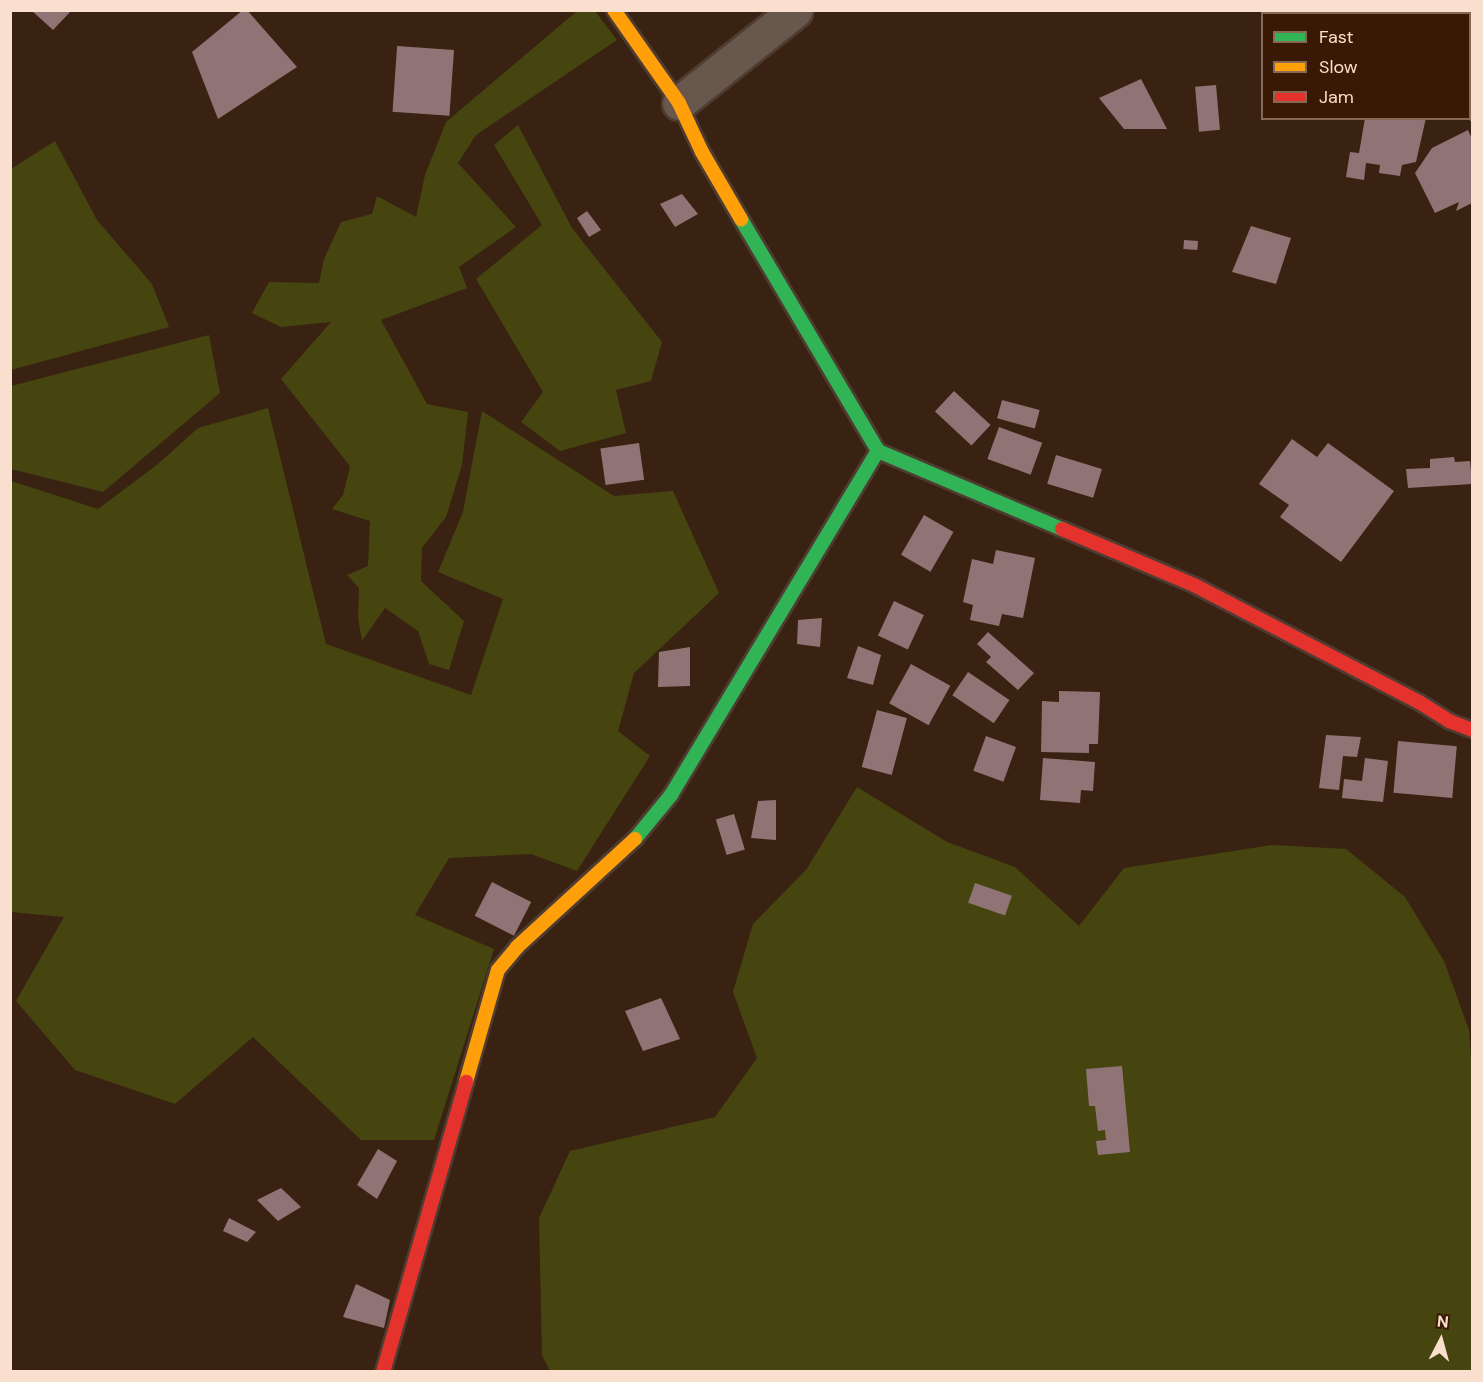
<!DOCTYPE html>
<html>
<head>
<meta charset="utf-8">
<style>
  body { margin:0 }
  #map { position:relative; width:1483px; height:1382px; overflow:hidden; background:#392211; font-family:"DM Sans",sans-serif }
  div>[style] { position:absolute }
  .green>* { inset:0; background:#464510 }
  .building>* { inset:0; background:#907475; transform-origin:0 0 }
  .roads { filter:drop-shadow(2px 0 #4f3c31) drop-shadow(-2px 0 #4f3c31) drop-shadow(0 2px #4f3c31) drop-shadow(0 -2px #4f3c31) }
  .street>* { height:33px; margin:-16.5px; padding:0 16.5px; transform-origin:16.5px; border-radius:16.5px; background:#68574c }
  .fast>* { height:14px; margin:-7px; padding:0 7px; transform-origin:7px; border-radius:7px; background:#30b455 }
  .slow>* { height:14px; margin:-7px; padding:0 7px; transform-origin:7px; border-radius:7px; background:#ff9f0a }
  .jam>* { height:14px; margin:-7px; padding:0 7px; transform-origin:7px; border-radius:7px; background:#e5322d }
  span { translate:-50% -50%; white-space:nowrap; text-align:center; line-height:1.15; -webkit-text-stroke:6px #391903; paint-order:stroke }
  .frame { position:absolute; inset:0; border:12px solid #fadece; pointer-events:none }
  .legend { position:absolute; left:1261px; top:12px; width:210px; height:108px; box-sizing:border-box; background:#391903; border:2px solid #866854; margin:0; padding:8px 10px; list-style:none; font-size:18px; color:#fadece }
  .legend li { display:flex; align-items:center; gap:12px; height:30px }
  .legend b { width:30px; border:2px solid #866854 }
  .north { position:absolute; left:1411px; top:1310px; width:60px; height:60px; -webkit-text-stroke:4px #391903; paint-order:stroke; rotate:6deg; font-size:16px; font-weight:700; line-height:24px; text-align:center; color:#fadece }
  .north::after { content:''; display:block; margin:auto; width:21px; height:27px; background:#fadece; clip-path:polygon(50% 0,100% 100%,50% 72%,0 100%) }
</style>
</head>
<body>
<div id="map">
  <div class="green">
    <div style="clip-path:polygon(577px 11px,595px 11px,617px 40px,476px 135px,458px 163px,516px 227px,459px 267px,467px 288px,381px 320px,427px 404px,468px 412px,462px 465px,446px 517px,422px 548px,421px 581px,464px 621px,449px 670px,429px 664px,418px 631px,385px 608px,362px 641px,358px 618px,359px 588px,347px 575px,368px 566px,370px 521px,332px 509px,343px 495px,350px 466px,281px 379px,331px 322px,281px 327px,252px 313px,269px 282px,319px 283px,324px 259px,341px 222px,372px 214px,377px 196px,416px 217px,425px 175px,446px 122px)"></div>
    <div style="clip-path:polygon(518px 125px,572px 228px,662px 342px,651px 381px,616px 390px,626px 433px,560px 451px,521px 422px,543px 392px,476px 279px,542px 225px,494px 145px)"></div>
    <div style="clip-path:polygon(55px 141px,97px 220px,152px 284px,169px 327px,11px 370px,11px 169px)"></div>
    <div style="clip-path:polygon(209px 335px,220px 393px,103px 492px,11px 469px,11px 386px)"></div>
    <div style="clip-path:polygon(268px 408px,326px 644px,471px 695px,503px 599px,438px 572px,463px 512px,482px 411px,614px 496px,673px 491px,719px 593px,634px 673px,618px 731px,650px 756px,577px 871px,531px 854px,449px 858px,415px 915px,494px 949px,434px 1140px,361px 1140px,253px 1037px,175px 1104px,75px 1070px,16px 1001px,64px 917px,11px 912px,11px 481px,98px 509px,158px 464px,198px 428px)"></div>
    <div style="clip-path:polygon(857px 787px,947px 842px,1015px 867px,1079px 926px,1124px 868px,1272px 845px,1346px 849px,1405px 897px,1444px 961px,1469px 1030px,1472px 1071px,1472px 1371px,550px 1371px,542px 1355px,539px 1218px,570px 1151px,715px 1117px,757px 1058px,733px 992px,753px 924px,806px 870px)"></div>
  </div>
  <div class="building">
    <div style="clip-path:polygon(31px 10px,72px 10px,53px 30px)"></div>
    <div style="clip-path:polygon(243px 10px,247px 10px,297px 67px,218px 119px,192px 52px)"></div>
    <div style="clip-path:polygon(1446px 10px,1472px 10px,1472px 53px,1470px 49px,1470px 14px,1448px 14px)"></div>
    <div style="left:454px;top:50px;width:66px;height:57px;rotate:94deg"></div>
    <div style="left:1472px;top:64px;width:57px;height:2px;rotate:90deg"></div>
    <div style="clip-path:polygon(1141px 79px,1167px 129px,1124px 129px,1099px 98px)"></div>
    <div style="left:1216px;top:85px;width:45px;height:21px;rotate:85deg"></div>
    <div style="clip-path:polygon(1365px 118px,1426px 118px,1416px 162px,1402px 165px,1400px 176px,1379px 173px,1380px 165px,1366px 163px,1364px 180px,1346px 177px,1350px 152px,1359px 153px)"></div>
    <div style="clip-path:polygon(1468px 130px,1472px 139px,1472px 203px,1456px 211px,1459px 202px,1435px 213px,1415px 173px,1432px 148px)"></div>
    <div style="clip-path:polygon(682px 194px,698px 214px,675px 227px,660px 204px)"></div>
    <div style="clip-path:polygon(587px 211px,601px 230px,589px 237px,577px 218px)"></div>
    <div style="clip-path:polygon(1251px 226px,1291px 238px,1276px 284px,1232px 272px)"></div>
    <div style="left:1184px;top:240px;width:14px;height:9px;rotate:4deg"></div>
    <div style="left:954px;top:391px;width:50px;height:28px;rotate:43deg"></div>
    <div style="left:1002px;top:400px;width:39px;height:19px;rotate:15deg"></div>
    <div style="left:999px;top:427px;width:46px;height:34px;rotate:20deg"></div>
    <div style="clip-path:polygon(1292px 439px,1317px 457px,1328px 443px,1394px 491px,1341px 562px,1280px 517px,1289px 505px,1259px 484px)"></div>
    <div style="left:639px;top:443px;width:37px;height:39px;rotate:82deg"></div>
    <div style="left:1056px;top:455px;width:48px;height:30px;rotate:17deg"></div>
    <div style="clip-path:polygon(1454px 457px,1455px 462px,1470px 461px,1472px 484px,1408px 488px,1406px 469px,1430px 468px,1430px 459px)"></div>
    <div style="left:924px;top:515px;width:34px;height:46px;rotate:30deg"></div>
    <div style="clip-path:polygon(996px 550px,1035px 558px,1023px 618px,1002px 614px,999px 626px,970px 620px,973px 605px,963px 602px,972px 559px,993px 564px)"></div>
    <div style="left:894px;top:601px;width:33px;height:38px;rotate:25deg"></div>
    <div style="clip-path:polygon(822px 618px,820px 647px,797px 644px,798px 620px)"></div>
    <div style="clip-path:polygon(988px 632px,1034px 673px,1018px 690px,986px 662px,991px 657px,977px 644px)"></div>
    <div style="clip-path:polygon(858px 646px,881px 655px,873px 685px,847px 678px)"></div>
    <div style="clip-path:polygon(690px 647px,690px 686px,658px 687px,659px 652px)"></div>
    <div style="left:911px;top:664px;width:45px;height:45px;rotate:29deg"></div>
    <div style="left:968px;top:672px;width:50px;height:28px;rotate:34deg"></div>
    <div style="clip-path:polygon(1059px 691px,1100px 692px,1098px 744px,1089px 744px,1089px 753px,1041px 752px,1042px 701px,1059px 702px)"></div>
    <div style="left:877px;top:710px;width:31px;height:59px;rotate:15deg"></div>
    <div style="clip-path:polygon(1326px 735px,1361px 737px,1357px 757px,1343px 756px,1339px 790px,1319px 788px)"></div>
    <div style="left:986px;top:736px;width:32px;height:37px;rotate:20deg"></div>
    <div style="left:1398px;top:741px;width:59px;height:52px;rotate:5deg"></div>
    <div style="clip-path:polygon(1043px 758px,1095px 762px,1093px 791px,1081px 790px,1080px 803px,1040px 800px)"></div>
    <div style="clip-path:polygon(1365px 758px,1388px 761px,1383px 802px,1342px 798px,1344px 779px,1362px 781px)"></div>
    <div style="clip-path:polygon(776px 800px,776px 840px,751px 838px,758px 801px)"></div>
    <div style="left:734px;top:814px;width:37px;height:19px;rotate:73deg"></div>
    <div style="left:492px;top:882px;width:44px;height:38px;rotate:27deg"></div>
    <div style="left:975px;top:883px;width:39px;height:21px;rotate:19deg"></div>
    <div style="clip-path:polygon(661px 998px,680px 1039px,643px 1051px,625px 1011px)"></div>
    <div style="clip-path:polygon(1122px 1066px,1130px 1152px,1098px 1155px,1096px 1141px,1106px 1140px,1105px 1130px,1098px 1131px,1095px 1106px,1089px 1106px,1086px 1069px)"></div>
    <div style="clip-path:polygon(378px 1149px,397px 1161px,377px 1199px,357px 1185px)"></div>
    <div style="clip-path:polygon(281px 1188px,301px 1207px,278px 1221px,257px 1200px)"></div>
    <div style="clip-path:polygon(229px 1218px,256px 1232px,247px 1242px,223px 1231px)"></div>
    <div style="clip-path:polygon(356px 1284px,390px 1300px,384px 1328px,343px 1317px)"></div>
  </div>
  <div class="roads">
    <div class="street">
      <div style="left:679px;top:103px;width:149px;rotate:-38.5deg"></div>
    </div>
    <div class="fast">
      <div style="left:741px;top:219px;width:269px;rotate:59.4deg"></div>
      <div style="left:878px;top:451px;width:200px;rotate:23deg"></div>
      <div style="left:635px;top:839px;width:57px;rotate:-50.7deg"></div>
      <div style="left:671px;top:795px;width:401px;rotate:-59deg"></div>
    </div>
    <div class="slow">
      <div style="left:614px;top:10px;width:113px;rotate:55deg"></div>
      <div style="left:679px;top:103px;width:54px;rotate:64.9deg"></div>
      <div style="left:702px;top:152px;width:78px;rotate:59.8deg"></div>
      <div style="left:466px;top:1082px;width:116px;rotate:-74.1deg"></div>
      <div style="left:498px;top:970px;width:30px;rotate:-50deg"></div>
      <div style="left:517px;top:947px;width:160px;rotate:-42.5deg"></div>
    </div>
    <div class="jam">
      <div style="left:1062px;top:529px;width:143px;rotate:23deg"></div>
      <div style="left:1194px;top:585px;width:254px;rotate:27.5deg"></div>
      <div style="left:1419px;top:702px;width:36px;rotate:32deg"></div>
      <div style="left:1449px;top:721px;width:25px;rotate:21deg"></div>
      <div style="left:383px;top:1372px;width:302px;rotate:-74deg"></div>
    </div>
  </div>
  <div class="frame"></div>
  <ul class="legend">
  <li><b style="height:8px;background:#30b455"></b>Fast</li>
  <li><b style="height:8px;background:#ff9f0a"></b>Slow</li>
  <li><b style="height:8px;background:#e5322d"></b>Jam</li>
  </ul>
  <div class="north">N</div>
</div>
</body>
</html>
